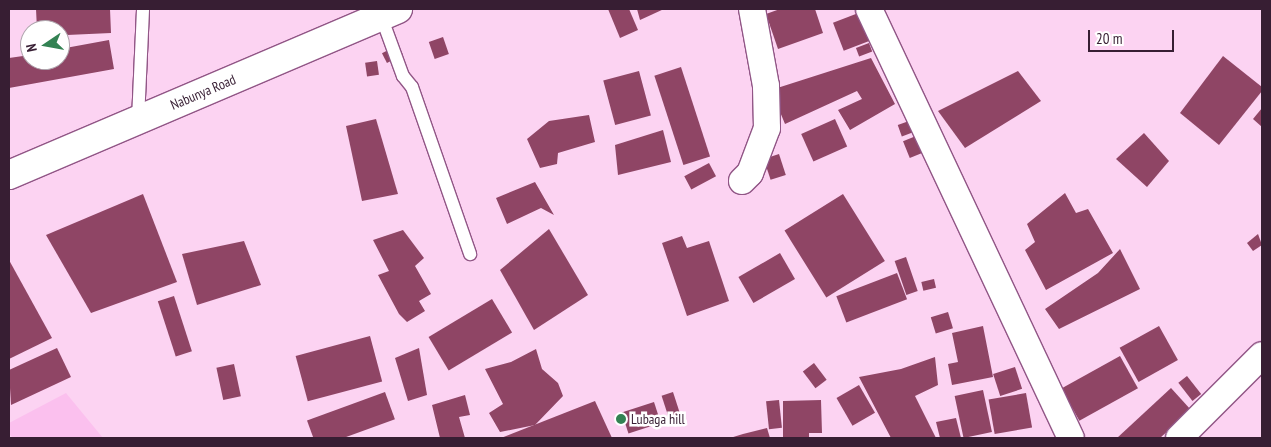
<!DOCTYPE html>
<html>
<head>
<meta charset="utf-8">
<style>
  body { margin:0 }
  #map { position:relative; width:1271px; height:447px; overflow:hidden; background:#fcd3f2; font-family:"PT Sans Narrow",sans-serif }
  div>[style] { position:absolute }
  .built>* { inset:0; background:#fbc0ee }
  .building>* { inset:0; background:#8f4565; transform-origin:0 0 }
  .roads { filter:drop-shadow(1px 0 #915686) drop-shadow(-1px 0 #915686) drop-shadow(0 1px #915686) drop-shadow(0 -1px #915686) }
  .lane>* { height:12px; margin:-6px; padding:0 6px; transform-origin:6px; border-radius:6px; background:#fff }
  .street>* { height:26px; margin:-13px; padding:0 13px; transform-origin:13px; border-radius:13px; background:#fff }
  .secondary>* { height:28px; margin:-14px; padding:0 14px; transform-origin:14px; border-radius:14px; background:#fff }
  .dots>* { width:14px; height:14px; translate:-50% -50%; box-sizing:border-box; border:2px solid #fff; border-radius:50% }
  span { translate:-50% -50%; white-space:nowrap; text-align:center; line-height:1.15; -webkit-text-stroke:5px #fff; paint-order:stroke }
  .street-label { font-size:14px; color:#371e33 }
  .poi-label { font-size:14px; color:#371e33 }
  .left { translate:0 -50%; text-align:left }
  .frame { position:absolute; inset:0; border:10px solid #371e33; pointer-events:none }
  .north { position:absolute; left:20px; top:20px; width:50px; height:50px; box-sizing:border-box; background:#fff; border:1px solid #afa5ad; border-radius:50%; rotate:258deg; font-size:14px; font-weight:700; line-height:20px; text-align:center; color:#371e33 }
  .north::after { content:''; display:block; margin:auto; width:18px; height:22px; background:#338253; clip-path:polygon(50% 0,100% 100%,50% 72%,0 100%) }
  .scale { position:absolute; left:1088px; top:30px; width:86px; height:22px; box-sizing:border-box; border:2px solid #371e33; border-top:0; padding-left:6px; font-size:15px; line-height:18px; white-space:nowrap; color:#371e33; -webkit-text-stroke:4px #fff; paint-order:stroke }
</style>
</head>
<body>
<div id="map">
  <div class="built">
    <div style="clip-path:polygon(66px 393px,103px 438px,13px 438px,9px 434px,9px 423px)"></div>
  </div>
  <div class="building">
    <div style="clip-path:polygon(36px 9px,110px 9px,111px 33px,67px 35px,68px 44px,60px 44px,60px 30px,37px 30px)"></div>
    <div style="clip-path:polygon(608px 9px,629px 9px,638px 30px,620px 38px)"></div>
    <div style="clip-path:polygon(637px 9px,664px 9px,640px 20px)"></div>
    <div style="clip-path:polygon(780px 9px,815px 9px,823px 33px,778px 49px,766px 14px)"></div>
    <div style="left:861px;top:12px;width:30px;height:30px;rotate:69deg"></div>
    <div style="left:443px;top:37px;width:18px;height:15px;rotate:71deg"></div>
    <div style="clip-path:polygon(109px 40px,114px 69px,9px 88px,9px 58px,30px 55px,30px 60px,60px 60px,60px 49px)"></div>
    <div style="left:869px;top:43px;width:9px;height:14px;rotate:69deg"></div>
    <div style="left:398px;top:45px;width:11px;height:18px;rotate:63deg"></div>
    <div style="clip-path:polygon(1223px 56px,1262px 87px,1262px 91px,1219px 145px,1180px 113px)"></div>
    <div style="clip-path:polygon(871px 58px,895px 104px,850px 130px,838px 110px,862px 99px,857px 91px,785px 124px,771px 90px)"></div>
    <div style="left:377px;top:61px;width:14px;height:12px;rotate:82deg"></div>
    <div style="left:681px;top:67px;width:94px;height:28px;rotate:72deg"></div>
    <div style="left:639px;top:71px;width:46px;height:37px;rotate:75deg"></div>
    <div style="clip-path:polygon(1018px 71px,1041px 101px,965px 148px,938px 111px)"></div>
    <div style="clip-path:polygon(1262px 108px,1262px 127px,1253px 119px)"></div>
    <div style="clip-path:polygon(589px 115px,595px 142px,558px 153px,557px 164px,540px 168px,527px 139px,549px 121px)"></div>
    <div style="clip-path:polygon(376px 119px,398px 194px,362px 201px,346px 126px)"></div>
    <div style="left:835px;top:119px;width:30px;height:37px;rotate:66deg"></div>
    <div style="left:909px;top:121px;width:12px;height:12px;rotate:70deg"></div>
    <div style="clip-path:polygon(663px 130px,671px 162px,618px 175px,615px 145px)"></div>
    <div style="clip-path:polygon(1144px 133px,1169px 161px,1147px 187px,1116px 159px)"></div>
    <div style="left:916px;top:136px;width:18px;height:14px;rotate:68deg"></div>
    <div style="left:779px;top:154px;width:22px;height:16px;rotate:72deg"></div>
    <div style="left:709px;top:163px;width:15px;height:28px;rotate:62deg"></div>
    <div style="clip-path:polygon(535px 182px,554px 215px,541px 208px,507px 224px,496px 198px)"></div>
    <div style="clip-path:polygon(1065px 193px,1076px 213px,1088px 209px,1113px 253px,1046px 290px,1025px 250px,1035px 242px,1027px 224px)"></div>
    <div style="clip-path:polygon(143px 194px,177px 282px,91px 313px,46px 235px)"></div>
    <div style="left:843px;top:194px;width:79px;height:69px;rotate:58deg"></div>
    <div style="clip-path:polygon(549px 229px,588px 295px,534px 330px,500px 270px)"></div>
    <div style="clip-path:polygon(403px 230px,424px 258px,415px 266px,431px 294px,419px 301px,425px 311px,407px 322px,399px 314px,378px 275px,389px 271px,373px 240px)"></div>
    <div style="clip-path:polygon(1258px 234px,1262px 245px,1253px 251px,1247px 243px)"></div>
    <div style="clip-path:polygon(682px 236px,687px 248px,709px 241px,729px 301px,687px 316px,662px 243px)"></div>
    <div style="clip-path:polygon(244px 241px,261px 285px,197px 305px,182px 254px)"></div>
    <div style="clip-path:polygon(1120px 249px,1140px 289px,1059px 329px,1045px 309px,1098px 273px)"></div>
    <div style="left:780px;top:253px;width:30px;height:48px;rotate:60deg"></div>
    <div style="left:906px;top:257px;width:36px;height:12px;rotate:71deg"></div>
    <div style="clip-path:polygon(9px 260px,52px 338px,9px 359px)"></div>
    <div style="left:897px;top:273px;width:28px;height:65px;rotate:69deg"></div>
    <div style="left:934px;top:279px;width:9px;height:13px;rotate:77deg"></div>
    <div style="left:174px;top:296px;width:58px;height:17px;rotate:72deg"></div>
    <div style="left:492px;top:299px;width:39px;height:74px;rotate:59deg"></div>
    <div style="left:948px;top:312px;width:17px;height:18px;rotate:73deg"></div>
    <div style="clip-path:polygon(983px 326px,993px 377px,952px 385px,948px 364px,958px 362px,952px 333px)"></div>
    <div style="left:1159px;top:326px;width:39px;height:45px;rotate:61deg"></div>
    <div style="left:370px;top:336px;width:47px;height:77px;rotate:75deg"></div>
    <div style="clip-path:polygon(57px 348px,71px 377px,11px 405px,9px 370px)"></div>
    <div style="clip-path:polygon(419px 348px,427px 395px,408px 401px,395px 358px)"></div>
    <div style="clip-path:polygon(536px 349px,542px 369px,558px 383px,563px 396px,535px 425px,500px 432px,489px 413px,503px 404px,485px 369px,511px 362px)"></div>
    <div style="left:1120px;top:356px;width:37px;height:67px;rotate:61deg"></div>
    <div style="clip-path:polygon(935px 357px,938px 385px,915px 396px,936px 438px,891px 438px,859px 377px,901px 369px)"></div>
    <div style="left:814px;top:363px;width:21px;height:14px;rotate:53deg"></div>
    <div style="left:234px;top:364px;width:33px;height:18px;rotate:78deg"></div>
    <div style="left:1015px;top:367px;width:23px;height:23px;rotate:72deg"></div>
    <div style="left:1187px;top:376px;width:23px;height:11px;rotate:52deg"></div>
    <div style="left:859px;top:385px;width:32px;height:26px;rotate:60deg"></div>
    <div style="clip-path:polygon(1171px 388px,1191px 410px,1160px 438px,1117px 438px)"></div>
    <div style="left:983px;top:390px;width:43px;height:29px;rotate:78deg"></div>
    <div style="left:385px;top:392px;width:29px;height:83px;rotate:70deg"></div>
    <div style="left:673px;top:392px;width:26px;height:12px;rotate:72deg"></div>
    <div style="left:1026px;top:393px;width:35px;height:38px;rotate:80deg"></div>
    <div style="clip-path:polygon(465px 395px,470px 415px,459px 417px,465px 438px,440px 438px,432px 405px)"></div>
    <div style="left:779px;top:400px;width:28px;height:13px;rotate:84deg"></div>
    <div style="clip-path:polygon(821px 400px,822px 433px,809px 433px,809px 438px,783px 438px,783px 401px)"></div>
    <div style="clip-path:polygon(595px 401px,612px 438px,501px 438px)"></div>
    <div style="left:654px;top:402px;width:22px;height:34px;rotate:72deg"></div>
    <div style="clip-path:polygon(956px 418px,961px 438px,940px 438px,936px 422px)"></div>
    <div style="clip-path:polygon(767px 428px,770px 438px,730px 438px,743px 434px)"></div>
  </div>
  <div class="roads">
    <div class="lane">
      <div style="left:381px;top:16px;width:64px;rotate:69.9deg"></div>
      <div style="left:403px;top:76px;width:14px;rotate:51deg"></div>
      <div style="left:412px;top:87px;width:177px;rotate:70.8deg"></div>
      <div style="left:138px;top:120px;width:111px;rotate:-87.4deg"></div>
    </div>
    <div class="street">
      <div style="left:869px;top:9px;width:474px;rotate:64.8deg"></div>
      <div style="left:742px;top:181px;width:11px;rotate:-45deg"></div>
      <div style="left:750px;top:173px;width:48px;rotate:-69.3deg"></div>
      <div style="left:767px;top:128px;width:42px;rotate:-91.4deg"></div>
      <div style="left:766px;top:86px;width:78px;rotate:-100.3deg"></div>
      <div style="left:1179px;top:438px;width:117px;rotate:-45deg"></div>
    </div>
    <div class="secondary">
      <div style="left:9px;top:175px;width:423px;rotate:-23.1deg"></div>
    </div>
  </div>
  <div class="dots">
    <div style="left:621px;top:419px;background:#338253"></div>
  </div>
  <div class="street-label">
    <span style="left:203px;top:92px;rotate:-23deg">Nabunya Road</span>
  </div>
  <div class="poi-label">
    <span class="left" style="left:631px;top:419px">Lubaga hill</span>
  </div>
  <div class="frame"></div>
  <div class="north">N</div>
  <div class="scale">20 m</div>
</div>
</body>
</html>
